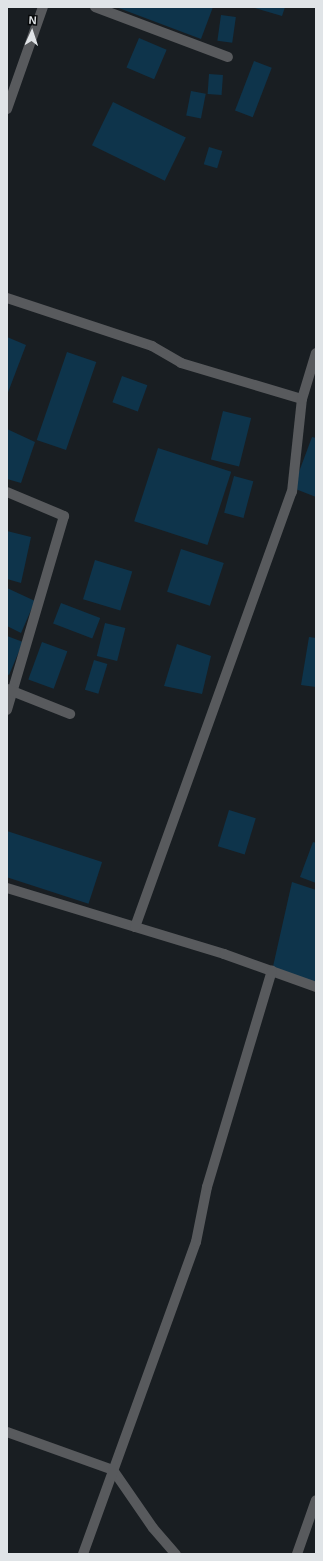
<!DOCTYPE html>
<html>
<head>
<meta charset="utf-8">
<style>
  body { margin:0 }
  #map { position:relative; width:323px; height:1561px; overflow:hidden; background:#191e22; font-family:Helvetica,sans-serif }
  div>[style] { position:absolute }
  .building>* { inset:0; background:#0e344b; transform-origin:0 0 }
  .minor>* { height:10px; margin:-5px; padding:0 5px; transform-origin:5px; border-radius:5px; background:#585a5d }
  .tertiary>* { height:10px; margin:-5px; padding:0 5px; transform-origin:5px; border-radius:5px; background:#585a5d }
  span { translate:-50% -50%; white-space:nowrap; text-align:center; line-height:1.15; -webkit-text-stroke:4px #060809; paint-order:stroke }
  .frame { position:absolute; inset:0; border:8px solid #e0e4e7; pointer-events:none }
  .north { position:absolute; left:12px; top:12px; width:40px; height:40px; -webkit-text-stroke:3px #060809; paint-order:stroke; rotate:3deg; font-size:11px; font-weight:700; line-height:16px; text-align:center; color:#e0e4e7 }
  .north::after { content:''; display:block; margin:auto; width:14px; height:18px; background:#e0e4e7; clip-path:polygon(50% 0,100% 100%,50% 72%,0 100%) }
</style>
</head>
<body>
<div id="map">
  <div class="building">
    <div style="clip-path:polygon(116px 7px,213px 7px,201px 39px)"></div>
    <div style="clip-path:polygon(251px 7px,285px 7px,282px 16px)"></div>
    <div style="left:221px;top:15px;width:15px;height:26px;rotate:8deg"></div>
    <div style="left:139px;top:38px;width:30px;height:32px;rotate:23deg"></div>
    <div style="left:254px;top:61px;width:19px;height:53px;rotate:21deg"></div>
    <div style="left:209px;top:74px;width:14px;height:20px;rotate:4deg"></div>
    <div style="left:191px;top:91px;width:15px;height:25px;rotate:11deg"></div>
    <div style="left:113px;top:102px;width:81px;height:48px;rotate:26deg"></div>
    <div style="left:209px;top:147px;width:14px;height:18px;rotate:17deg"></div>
    <div style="clip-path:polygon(7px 337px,26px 345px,7px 395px)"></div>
    <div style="left:67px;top:352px;width:31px;height:93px;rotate:19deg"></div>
    <div style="left:122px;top:376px;width:27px;height:28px;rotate:20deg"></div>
    <div style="left:223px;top:411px;width:29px;height:50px;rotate:14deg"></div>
    <div style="clip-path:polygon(7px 429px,35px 442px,21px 483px,7px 479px)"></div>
    <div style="clip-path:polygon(312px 437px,316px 438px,316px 497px,293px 488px)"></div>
    <div style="left:158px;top:448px;width:77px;height:77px;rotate:18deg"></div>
    <div style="left:234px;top:476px;width:20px;height:38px;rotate:15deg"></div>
    <div style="clip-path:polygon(7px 531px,31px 537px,21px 583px,7px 579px)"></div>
    <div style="left:181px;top:549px;width:45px;height:45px;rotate:18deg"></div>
    <div style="left:95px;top:560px;width:39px;height:41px;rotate:17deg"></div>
    <div style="clip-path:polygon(7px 588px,35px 601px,21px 633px,7px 626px)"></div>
    <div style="left:61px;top:603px;width:42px;height:22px;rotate:21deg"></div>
    <div style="left:105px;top:623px;width:21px;height:34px;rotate:14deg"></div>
    <div style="clip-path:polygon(7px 636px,23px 642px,9px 675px,7px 674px)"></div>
    <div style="clip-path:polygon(309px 637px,316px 638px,316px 687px,301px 685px)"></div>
    <div style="left:42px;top:642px;width:27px;height:40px;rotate:20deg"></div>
    <div style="clip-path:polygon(177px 644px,211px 656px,202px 694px,164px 686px)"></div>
    <div style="left:94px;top:660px;width:14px;height:31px;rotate:17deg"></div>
    <div style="left:229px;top:810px;width:28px;height:38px;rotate:17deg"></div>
    <div style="left:7px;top:831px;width:100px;height:44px;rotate:18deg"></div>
    <div style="clip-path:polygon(313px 842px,316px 843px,316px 883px,300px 877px)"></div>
    <div style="clip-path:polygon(292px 882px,316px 890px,316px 985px,272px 971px)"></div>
  </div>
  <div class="minor">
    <div style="left:95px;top:7px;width:142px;rotate:20.6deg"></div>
    <div style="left:7px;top:109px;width:108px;rotate:-70.6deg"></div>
    <div style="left:7px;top:298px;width:153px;rotate:18.3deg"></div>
    <div style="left:152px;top:346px;width:34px;rotate:30deg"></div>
    <div style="left:181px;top:363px;width:126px;rotate:16.6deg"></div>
    <div style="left:7px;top:492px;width:62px;rotate:22.8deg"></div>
    <div style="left:64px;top:516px;width:202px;rotate:106.4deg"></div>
    <div style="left:7px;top:689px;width:68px;rotate:21.6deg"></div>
    <div style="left:7px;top:888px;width:227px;rotate:16.9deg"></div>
    <div style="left:224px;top:954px;width:98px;rotate:19.7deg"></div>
    <div style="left:135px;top:927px;width:462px;rotate:-70.2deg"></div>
    <div style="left:292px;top:492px;width:94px;rotate:-83.9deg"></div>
    <div style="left:302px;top:399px;width:48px;rotate:-73.1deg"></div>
    <div style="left:7px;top:1432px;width:113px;rotate:19.7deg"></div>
    <div style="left:113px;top:1470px;width:70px;rotate:55.4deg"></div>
    <div style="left:153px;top:1528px;width:35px;rotate:49deg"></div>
    <div style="left:83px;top:1554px;width:332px;rotate:-70.1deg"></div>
    <div style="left:196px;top:1242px;width:56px;rotate:-78.7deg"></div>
    <div style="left:207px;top:1187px;width:226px;rotate:-73.3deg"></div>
  </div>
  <div class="tertiary">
    <div style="left:297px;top:1554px;width:57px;rotate:-70.6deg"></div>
  </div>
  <div class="frame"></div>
  <div class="north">N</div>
</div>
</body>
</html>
